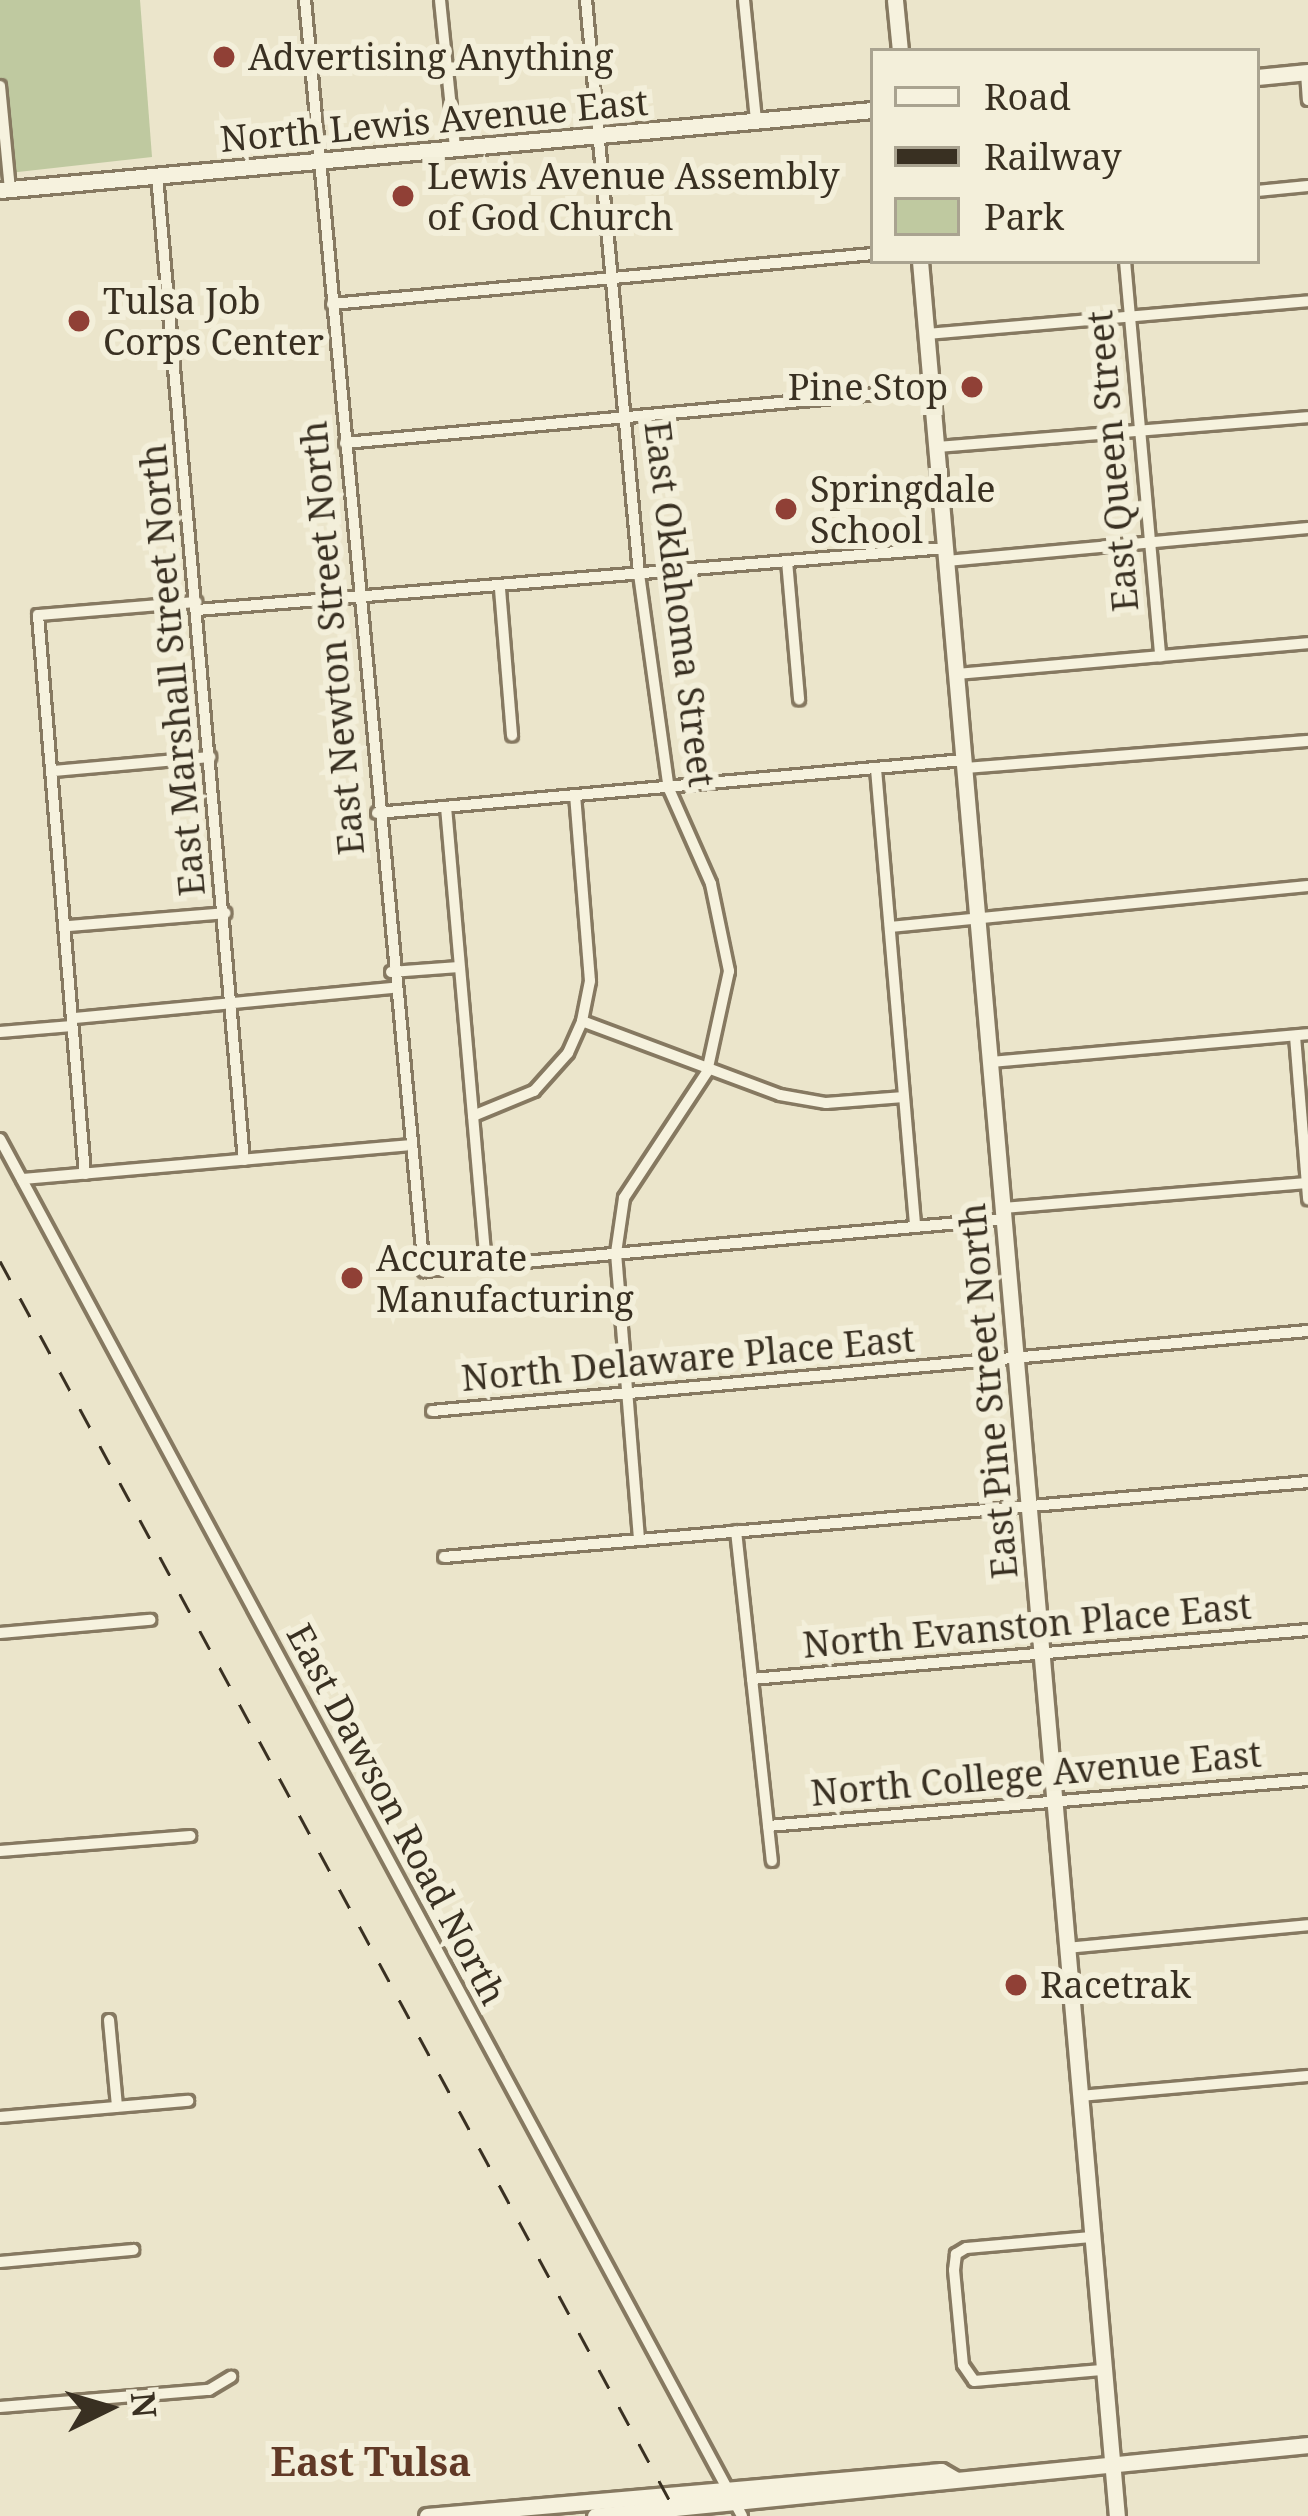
<!DOCTYPE html>
<html>
<head>
<meta charset="utf-8">
<style>
  body { margin:0 }
  #map { position:relative; width:1308px; height:2516px; overflow:hidden; background:#ebe5cb; font-family:"Noto Serif",serif }
  div>[style] { position:absolute }
  .green>* { inset:0; background:#bfc9a0 }
  .roads { filter:drop-shadow(3px 0 #867961) drop-shadow(-3px 0 #867961) drop-shadow(0 3px #867961) drop-shadow(0 -3px #867961) }
  .minor>* { height:10px; margin:-5px; padding:0 5px; transform-origin:5px; border-radius:5px; background:#f6f2de }
  .secondary>* { height:15px; margin:-7.5px; padding:0 7.5px; transform-origin:7.5px; border-radius:7.5px; background:#f6f2de }
  .rail>* { height:3px; margin-top:-1.5px; transform-origin:0; background:repeating-linear-gradient(90deg,#393022 0 21px,transparent 0 42px) }
  .dots>* { width:33px; height:33px; translate:-50% -50%; box-sizing:border-box; border:6px solid #f3efda; border-radius:50% }
  span { translate:-50% -50%; white-space:nowrap; text-align:center; line-height:1.15; -webkit-text-stroke:12px #f3efda; paint-order:stroke }
  .poi-label { font-size:36px; color:#393022 }
  .left { translate:0 -50%; text-align:left }
  .right { translate:-100% -50%; text-align:right }
  .street-label { font-size:36px; color:#393022 }
  .neighbourhood-label { font-size:39px; color:#613926; font-weight:700 }
  .legend { position:absolute; left:870px; top:48px; width:390px; height:216px; box-sizing:border-box; background:#f3efda; border:3px solid #a9a390; margin:0; padding:15px 21px; list-style:none; font-size:36px; color:#393022 }
  .legend li { display:flex; align-items:center; gap:24px; height:60px }
  .legend b { width:60px; border:3px solid #a9a390 }
  .north { position:absolute; left:48px; top:2348px; width:120px; height:120px; -webkit-text-stroke:9px #f3efda; paint-order:stroke; rotate:85deg; font-size:33px; font-weight:700; line-height:48px; text-align:center; color:#393022 }
  .north::after { content:''; display:block; margin:auto; width:42px; height:54px; background:#393022; clip-path:polygon(50% 0,100% 100%,50% 72%,0 100%) }
</style>
</head>
<body>
<div id="map">
  <div class="green">
    <div style="clip-path:polygon(0 0,140px 0,152px 157px,0 174px)"></div>
  </div>
  <div class="roads">
    <div class="minor">
      <div style="left:305px;top:0;width:1277px;rotate:84.65deg"></div>
      <div style="left:424px;top:1271px;width:581px;rotate:-5.13deg"></div>
      <div style="left:440px;top:0;width:149px;rotate:84.2deg"></div>
      <div style="left:586px;top:0;width:576px;rotate:84.72deg"></div>
      <div style="left:639px;top:574px;width:217px;rotate:82.1deg"></div>
      <div style="left:669px;top:789px;width:104px;rotate:66.1deg"></div>
      <div style="left:711px;top:884px;width:89px;rotate:78.3deg"></div>
      <div style="left:729px;top:971px;width:103px;rotate:102.3deg"></div>
      <div style="left:707px;top:1072px;width:151px;rotate:123.4deg"></div>
      <div style="left:624px;top:1198px;width:56px;rotate:98.3deg"></div>
      <div style="left:616px;top:1253px;width:287px;rotate:85.4deg"></div>
      <div style="left:744px;top:0;width:122px;rotate:84.3deg"></div>
      <div style="left:1306px;top:73px;width:27px;rotate:86deg"></div>
      <div style="left:0;top:86px;width:103px;rotate:84.5deg"></div>
      <div style="left:157px;top:176px;width:988px;rotate:84.95deg"></div>
      <div style="left:1257px;top:191px;width:51px;rotate:-5.6deg"></div>
      <div style="left:1125px;top:261px;width:397px;rotate:84.9deg"></div>
      <div style="left:332px;top:304px;width:543px;rotate:-5.28deg"></div>
      <div style="left:926px;top:334px;width:383px;rotate:-4.9deg"></div>
      <div style="left:345px;top:443px;width:588px;rotate:-5.26deg"></div>
      <div style="left:936px;top:447px;width:373px;rotate:-4.6deg"></div>
      <div style="left:787px;top:561px;width:139px;rotate:85deg"></div>
      <div style="left:946px;top:561px;width:364px;rotate:-5.2deg"></div>
      <div style="left:500px;top:589px;width:147px;rotate:85.3deg"></div>
      <div style="left:197px;top:610px;width:751px;rotate:-4.74deg"></div>
      <div style="left:956px;top:674px;width:353px;rotate:-5deg"></div>
      <div style="left:964px;top:768px;width:345px;rotate:-4.5deg"></div>
      <div style="left:876px;top:769px;width:459px;rotate:85.1deg"></div>
      <div style="left:53px;top:771px;width:158px;rotate:-5.1deg"></div>
      <div style="left:446px;top:807px;width:460px;rotate:85deg"></div>
      <div style="left:377px;top:813px;width:589px;rotate:-5.16deg"></div>
      <div style="left:68px;top:926px;width:158px;rotate:-4.7deg"></div>
      <div style="left:890px;top:927px;width:420px;rotate:-5.6deg"></div>
      <div style="left:391px;top:972px;width:68px;rotate:-4.2deg"></div>
      <div style="left:75px;top:1018px;width:318px;rotate:-5.4deg"></div>
      <div style="left:582px;top:1021px;width:211px;rotate:20.5deg"></div>
      <div style="left:780px;top:1095px;width:47px;rotate:9.9deg"></div>
      <div style="left:826px;top:1103px;width:78px;rotate:-4.4deg"></div>
      <div style="left:0;top:1032px;width:72px;rotate:-4.8deg"></div>
      <div style="left:1295px;top:1036px;width:164px;rotate:85.4deg"></div>
      <div style="left:990px;top:1062px;width:319px;rotate:-5deg"></div>
      <div style="left:473px;top:1116px;width:66px;rotate:-22.3deg"></div>
      <div style="left:534px;top:1091px;width:51px;rotate:-48.2deg"></div>
      <div style="left:568px;top:1053px;width:35px;rotate:-66deg"></div>
      <div style="left:582px;top:1021px;width:41px;rotate:-78.7deg"></div>
      <div style="left:590px;top:981px;width:186px;rotate:-94.6deg"></div>
      <div style="left:0;top:1139px;width:1564px;rotate:61.68deg"></div>
      <div style="left:85px;top:1174px;width:561px;rotate:-94.81deg"></div>
      <div style="left:38px;top:615px;width:159px;rotate:-4.7deg"></div>
      <div style="left:22px;top:1179px;width:386px;rotate:-5deg"></div>
      <div style="left:1002px;top:1208px;width:307px;rotate:-4.7deg"></div>
      <div style="left:432px;top:1411px;width:880px;rotate:-5.22deg"></div>
      <div style="left:736px;top:1531px;width:332px;rotate:83.8deg"></div>
      <div style="left:444px;top:1557px;width:867px;rotate:-4.96deg"></div>
      <div style="left:0;top:1633px;width:151px;rotate:-5deg"></div>
      <div style="left:752px;top:1679px;width:558px;rotate:-5.04deg"></div>
      <div style="left:768px;top:1826px;width:542px;rotate:-4.87deg"></div>
      <div style="left:0;top:1851px;width:191px;rotate:-4.5deg"></div>
      <div style="left:1066px;top:1948px;width:243px;rotate:-5.4deg"></div>
      <div style="left:109px;top:2020px;width:87px;rotate:84.7deg"></div>
      <div style="left:1079px;top:2096px;width:230px;rotate:-5deg"></div>
      <div style="left:0;top:2117px;width:189px;rotate:-4.9deg"></div>
      <div style="left:1091px;top:2237px;width:125px;rotate:175deg"></div>
      <div style="left:966px;top:2248px;width:12px;rotate:149deg"></div>
      <div style="left:956px;top:2254px;width:16px;rotate:97deg"></div>
      <div style="left:954px;top:2270px;width:95px;rotate:84.6deg"></div>
      <div style="left:963px;top:2365px;width:19px;rotate:55deg"></div>
      <div style="left:974px;top:2381px;width:128px;rotate:-4.9deg"></div>
      <div style="left:0;top:2262px;width:134px;rotate:-5.2deg"></div>
      <div style="left:0;top:2407px;width:210px;rotate:-4.7deg"></div>
      <div style="left:209px;top:2390px;width:26px;rotate:-31deg"></div>
    </div>
    <div class="secondary">
      <div style="left:895px;top:0;width:51px;rotate:84.4deg"></div>
      <div style="left:1257px;top:77px;width:51px;rotate:-5.6deg"></div>
      <div style="left:0;top:190px;width:877px;rotate:-5.24deg"></div>
      <div style="left:920px;top:261px;width:2264px;rotate:85.01deg"></div>
      <div style="left:427px;top:2516px;width:516px;rotate:-5deg"></div>
      <div style="left:941px;top:2471px;width:16px;rotate:30deg"></div>
      <div style="left:595px;top:2516px;width:717px;rotate:-5.69deg"></div>
    </div>
  </div>
  <div class="rail">
    <div style="left:0;top:1261px;width:1426px;rotate:61.62deg"></div>
  </div>
  <div class="dots">
    <div style="left:224px;top:57px;background:#904036"></div>
    <div style="left:403px;top:196px;background:#904036"></div>
    <div style="left:79px;top:321px;background:#904036"></div>
    <div style="left:972px;top:387px;background:#904036"></div>
    <div style="left:786px;top:509px;background:#904036"></div>
    <div style="left:352px;top:1278px;background:#904036"></div>
    <div style="left:1016px;top:1985px;background:#904036"></div>
  </div>
  <div class="poi-label">
    <span class="left" style="left:248px;top:57px">Advertising Anything</span>
    <span class="left" style="left:427px;top:196px">Lewis Avenue Assembly<br>of God Church</span>
    <span class="left" style="left:103px;top:321px">Tulsa Job<br>Corps Center</span>
    <span class="right" style="left:948px;top:387px">Pine Stop</span>
    <span class="left" style="left:810px;top:509px">Springdale<br>School</span>
    <span class="left" style="left:376px;top:1278px">Accurate<br>Manufacturing</span>
    <span class="left" style="left:1040px;top:1985px">Racetrak</span>
  </div>
  <div class="street-label">
    <span style="left:434px;top:120px;rotate:-5deg">North Lewis Avenue East</span>
    <span style="left:1112px;top:461px;rotate:-95deg">East Queen Street</span>
    <span style="left:680px;top:604px;rotate:83deg">East Oklahoma Street</span>
    <span style="left:332px;top:638px;rotate:-95deg">East Newton Street North</span>
    <span style="left:172px;top:670px;rotate:-95deg">East Marshall Street North</span>
    <span style="left:688px;top:1358px;rotate:-5deg">North Delaware Place East</span>
    <span style="left:988px;top:1391px;rotate:-95deg">East Pine Street North</span>
    <span style="left:1027px;top:1625px;rotate:-5deg">North Evanston Place East</span>
    <span style="left:1036px;top:1773px;rotate:-5deg">North College Avenue East</span>
    <span style="left:397px;top:1814px;rotate:62deg">East Dawson Road North</span>
  </div>
  <div class="neighbourhood-label">
    <span style="left:371px;top:2461px">East Tulsa</span>
  </div>
  <ul class="legend">
  <li><b style="height:15px;background:#f6f2de"></b>Road</li>
  <li><b style="height:15px;background:#393022"></b>Railway</li>
  <li><b style="height:33px;background:#bfc9a0"></b>Park</li>
  </ul>
  <div class="north">N</div>
</div>
</body>
</html>
